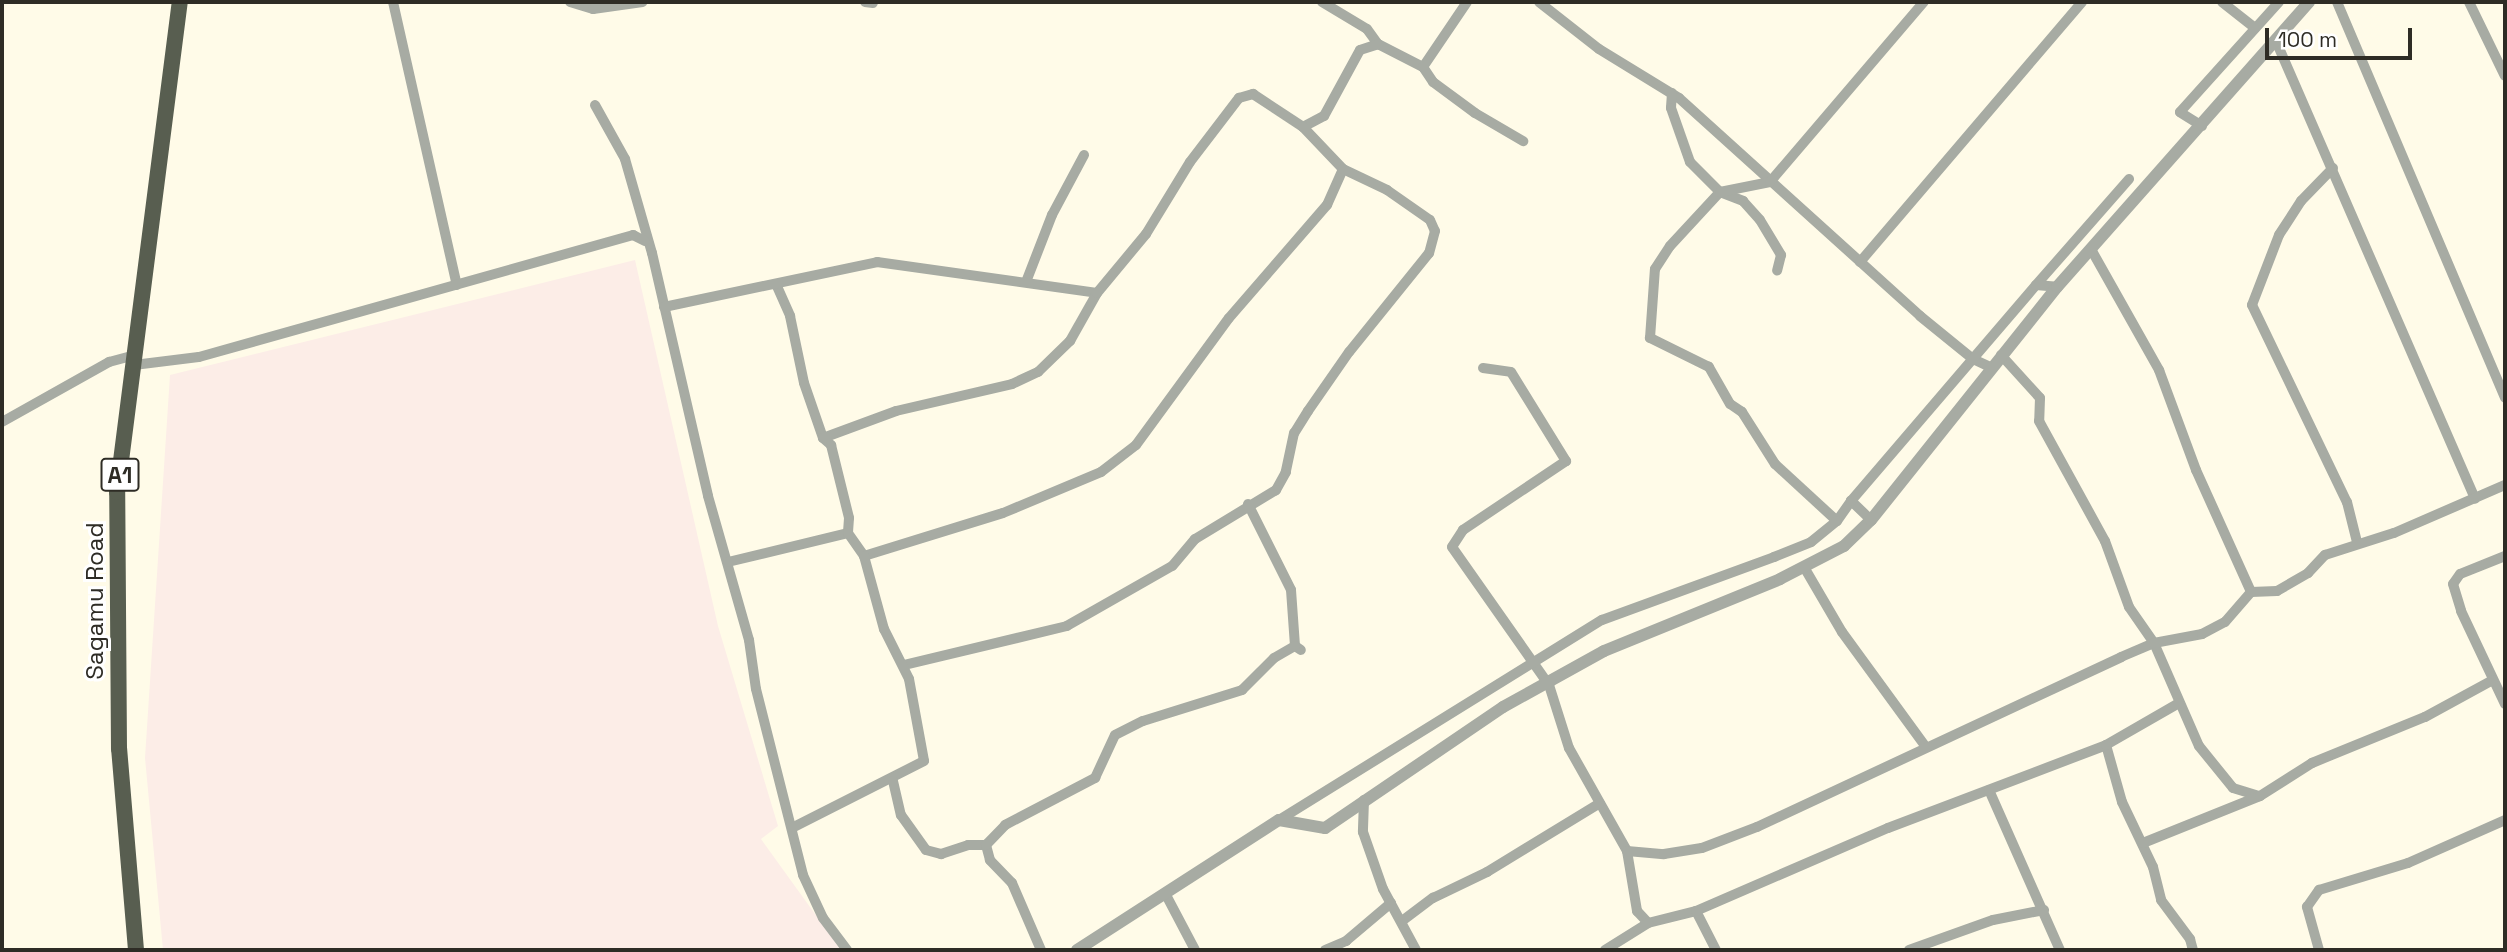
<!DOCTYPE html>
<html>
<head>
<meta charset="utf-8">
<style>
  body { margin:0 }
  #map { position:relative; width:2507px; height:952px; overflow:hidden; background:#fffbe8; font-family:"Space Grotesk",sans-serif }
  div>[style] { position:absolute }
  .industrial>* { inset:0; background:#fcede7 }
  .minor>* { height:10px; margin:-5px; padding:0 5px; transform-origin:5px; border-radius:5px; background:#a7aba3 }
  .tertiary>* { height:12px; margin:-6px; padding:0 6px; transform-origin:6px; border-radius:6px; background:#a7aba3 }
  .trunk>* { height:16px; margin:-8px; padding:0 8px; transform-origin:8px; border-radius:8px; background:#585e50 }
  span { translate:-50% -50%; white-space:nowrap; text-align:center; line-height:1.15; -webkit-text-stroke:6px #fff; paint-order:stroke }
  .shield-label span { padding:2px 5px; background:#fff; border:2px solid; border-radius:5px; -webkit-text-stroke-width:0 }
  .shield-label { font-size:23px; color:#2e2c25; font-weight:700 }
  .street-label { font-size:24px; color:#2e2c25 }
  .frame { position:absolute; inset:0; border:4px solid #2e2c25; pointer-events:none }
  .scale { position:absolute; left:2265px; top:28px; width:147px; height:32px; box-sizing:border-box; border:4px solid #2e2c25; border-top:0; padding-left:9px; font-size:21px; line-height:24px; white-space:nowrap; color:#2e2c25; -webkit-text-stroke:5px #fff; paint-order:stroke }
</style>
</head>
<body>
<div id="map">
  <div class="industrial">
    <div style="clip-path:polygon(635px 260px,718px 626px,778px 826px,761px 839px,841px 950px,163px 950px,145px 758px,170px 375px)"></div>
  </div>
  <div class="minor">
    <div style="left:393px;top:2px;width:290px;rotate:77.3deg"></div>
    <div style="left:570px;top:2px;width:24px;rotate:17deg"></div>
    <div style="left:593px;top:9px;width:50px;rotate:-8deg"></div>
    <div style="left:865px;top:2px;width:8px;rotate:7deg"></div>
    <div style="left:1322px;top:2px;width:52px;rotate:31deg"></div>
    <div style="left:1367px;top:29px;width:19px;rotate:54deg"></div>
    <div style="left:1378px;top:44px;width:51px;rotate:27.1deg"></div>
    <div style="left:1423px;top:67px;width:18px;rotate:56deg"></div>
    <div style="left:1433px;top:82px;width:52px;rotate:36.4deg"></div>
    <div style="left:1475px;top:113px;width:56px;rotate:30.3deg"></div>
    <div style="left:1539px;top:2px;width:76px;rotate:38.1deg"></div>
    <div style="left:1599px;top:49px;width:94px;rotate:31.5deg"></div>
    <div style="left:1679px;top:98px;width:325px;rotate:42.1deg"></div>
    <div style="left:1920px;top:316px;width:68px;rotate:39.1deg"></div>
    <div style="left:1973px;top:359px;width:21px;rotate:25deg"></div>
    <div style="left:2222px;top:2px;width:42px;rotate:38.2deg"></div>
    <div style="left:2337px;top:2px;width:430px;rotate:67deg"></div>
    <div style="left:2469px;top:2px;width:82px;rotate:64.1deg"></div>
    <div style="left:2276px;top:41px;width:499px;rotate:66.5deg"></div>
    <div style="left:1423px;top:67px;width:78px;rotate:-55.9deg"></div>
    <div style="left:1672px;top:93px;width:15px;rotate:94deg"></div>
    <div style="left:1671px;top:108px;width:57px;rotate:70.6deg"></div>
    <div style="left:1690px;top:162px;width:42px;rotate:45deg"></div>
    <div style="left:1720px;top:192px;width:25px;rotate:21deg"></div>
    <div style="left:1743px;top:201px;width:25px;rotate:48deg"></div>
    <div style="left:1760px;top:220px;width:41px;rotate:59deg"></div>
    <div style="left:1781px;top:255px;width:16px;rotate:104deg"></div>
    <div style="left:595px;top:105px;width:62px;rotate:60.9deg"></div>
    <div style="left:625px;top:159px;width:98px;rotate:74deg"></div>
    <div style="left:652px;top:253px;width:249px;rotate:77deg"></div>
    <div style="left:708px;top:496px;width:150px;rotate:74.1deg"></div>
    <div style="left:749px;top:640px;width:49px;rotate:81.9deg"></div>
    <div style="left:756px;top:689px;width:192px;rotate:75.8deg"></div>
    <div style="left:803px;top:875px;width:47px;rotate:65.1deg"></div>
    <div style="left:823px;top:918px;width:40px;rotate:53deg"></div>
    <div style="left:2202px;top:126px;width:26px;rotate:-148deg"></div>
    <div style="left:2180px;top:112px;width:148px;rotate:-48deg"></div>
    <div style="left:1303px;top:127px;width:24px;rotate:-28deg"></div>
    <div style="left:1324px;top:116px;width:75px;rotate:-61.4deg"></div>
    <div style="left:1360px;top:50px;width:19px;rotate:-18deg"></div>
    <div style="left:2333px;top:168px;width:46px;rotate:134.1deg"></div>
    <div style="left:2301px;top:201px;width:40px;rotate:122.9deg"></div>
    <div style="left:2279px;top:235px;width:75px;rotate:111.1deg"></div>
    <div style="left:2252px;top:305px;width:219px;rotate:64.3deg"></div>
    <div style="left:2347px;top:502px;width:41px;rotate:76deg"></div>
    <div style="left:2092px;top:251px;width:137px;rotate:60.6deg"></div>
    <div style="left:2159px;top:370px;width:107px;rotate:69.7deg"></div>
    <div style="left:2196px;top:470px;width:134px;rotate:65.7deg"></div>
    <div style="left:1860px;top:262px;width:342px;rotate:-49.5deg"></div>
    <div style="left:1026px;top:282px;width:72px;rotate:-68.8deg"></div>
    <div style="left:1052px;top:215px;width:68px;rotate:-61.9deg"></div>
    <div style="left:776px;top:284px;width:35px;rotate:66deg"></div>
    <div style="left:790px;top:316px;width:68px;rotate:78.2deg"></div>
    <div style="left:804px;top:383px;width:58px;rotate:70.9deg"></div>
    <div style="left:823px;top:438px;width:11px;rotate:41deg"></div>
    <div style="left:831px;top:445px;width:75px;rotate:76.1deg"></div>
    <div style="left:849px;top:518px;width:15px;rotate:94deg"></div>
    <div style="left:2036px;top:285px;width:141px;rotate:-48.7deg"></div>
    <div style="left:664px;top:307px;width:218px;rotate:-11.9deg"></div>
    <div style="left:877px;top:262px;width:222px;rotate:8deg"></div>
    <div style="left:2001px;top:355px;width:58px;rotate:47.8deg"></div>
    <div style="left:2040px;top:398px;width:23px;rotate:92deg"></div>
    <div style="left:2039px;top:421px;width:137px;rotate:61.2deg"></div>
    <div style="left:2105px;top:541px;width:70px;rotate:70deg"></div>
    <div style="left:2129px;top:607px;width:44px;rotate:55.2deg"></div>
    <div style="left:2154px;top:643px;width:112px;rotate:66.4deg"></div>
    <div style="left:2199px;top:746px;width:54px;rotate:51deg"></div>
    <div style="left:2233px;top:788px;width:28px;rotate:17deg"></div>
    <div style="left:134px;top:365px;width:65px;rotate:-7deg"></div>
    <div style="left:199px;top:357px;width:451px;rotate:-15.7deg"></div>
    <div style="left:633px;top:235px;width:13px;rotate:27deg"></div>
    <div style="left:1483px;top:368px;width:28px;rotate:8deg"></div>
    <div style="left:1511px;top:372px;width:105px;rotate:58.3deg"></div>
    <div style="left:1566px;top:461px;width:124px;rotate:146.2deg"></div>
    <div style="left:1463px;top:530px;width:20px;rotate:123deg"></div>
    <div style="left:1452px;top:547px;width:169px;rotate:54.9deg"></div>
    <div style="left:1549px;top:685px;width:66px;rotate:72.4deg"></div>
    <div style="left:1569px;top:748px;width:118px;rotate:60.6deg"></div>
    <div style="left:1627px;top:851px;width:61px;rotate:80.5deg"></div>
    <div style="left:1637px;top:911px;width:16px;rotate:47deg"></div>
    <div style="left:1648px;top:923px;width:49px;rotate:-14deg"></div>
    <div style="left:1696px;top:911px;width:44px;rotate:62.9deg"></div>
    <div style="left:2px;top:422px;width:123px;rotate:-29.3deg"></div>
    <div style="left:109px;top:362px;width:27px;rotate:-15deg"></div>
    <div style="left:823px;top:438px;width:78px;rotate:-20.3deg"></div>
    <div style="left:896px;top:411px;width:119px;rotate:-13.1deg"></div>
    <div style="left:1012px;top:384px;width:29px;rotate:-25deg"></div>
    <div style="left:1038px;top:372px;width:45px;rotate:-44.1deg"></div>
    <div style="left:1070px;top:341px;width:55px;rotate:-60.6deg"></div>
    <div style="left:1097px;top:293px;width:77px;rotate:-50.3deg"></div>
    <div style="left:1146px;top:234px;width:84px;rotate:-58.6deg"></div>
    <div style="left:1190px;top:162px;width:81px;rotate:-52.6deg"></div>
    <div style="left:1239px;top:98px;width:15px;rotate:-16deg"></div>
    <div style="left:1253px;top:94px;width:60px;rotate:33.4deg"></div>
    <div style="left:1303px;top:127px;width:58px;rotate:46.4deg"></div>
    <div style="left:1851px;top:501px;width:24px;rotate:125deg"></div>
    <div style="left:1837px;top:521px;width:84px;rotate:-137.4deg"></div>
    <div style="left:1775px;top:464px;width:62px;rotate:-122.4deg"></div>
    <div style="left:1742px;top:412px;width:14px;rotate:-146deg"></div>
    <div style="left:1730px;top:404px;width:43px;rotate:-119.6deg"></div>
    <div style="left:1709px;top:367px;width:66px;rotate:-153.8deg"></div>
    <div style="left:1650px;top:338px;width:69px;rotate:-85.9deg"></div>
    <div style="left:1655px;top:269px;width:27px;rotate:-57deg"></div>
    <div style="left:1670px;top:246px;width:74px;rotate:-47.2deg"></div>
    <div style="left:1720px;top:192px;width:51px;rotate:-11.3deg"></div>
    <div style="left:1770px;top:182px;width:237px;rotate:-49.5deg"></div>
    <div style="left:1248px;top:504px;width:96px;rotate:63.4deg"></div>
    <div style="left:1291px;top:590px;width:56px;rotate:85.9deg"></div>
    <div style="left:1295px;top:646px;width:7px;rotate:34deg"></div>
    <div style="left:1871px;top:520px;width:28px;rotate:-136deg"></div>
    <div style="left:1851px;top:501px;width:284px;rotate:-49.4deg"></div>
    <div style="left:2036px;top:285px;width:21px;rotate:5deg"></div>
    <div style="left:864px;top:556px;width:145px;rotate:-17.2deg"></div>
    <div style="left:1003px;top:513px;width:106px;rotate:-22.7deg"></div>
    <div style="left:1101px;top:472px;width:44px;rotate:-37.6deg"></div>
    <div style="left:1136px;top:445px;width:157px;rotate:-53.8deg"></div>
    <div style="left:1229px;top:318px;width:150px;rotate:-49.1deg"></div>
    <div style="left:1327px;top:205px;width:39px;rotate:-66deg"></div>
    <div style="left:1343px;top:169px;width:49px;rotate:25.5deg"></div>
    <div style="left:1387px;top:190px;width:52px;rotate:34.9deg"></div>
    <div style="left:1430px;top:220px;width:12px;rotate:66deg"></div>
    <div style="left:1435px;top:231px;width:23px;rotate:105deg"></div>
    <div style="left:1429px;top:253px;width:127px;rotate:128.9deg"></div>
    <div style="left:1349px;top:352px;width:72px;rotate:124.8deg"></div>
    <div style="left:1308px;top:411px;width:26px;rotate:122deg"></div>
    <div style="left:1294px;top:433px;width:40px;rotate:102deg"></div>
    <div style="left:1286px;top:472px;width:21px;rotate:119deg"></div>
    <div style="left:1276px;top:490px;width:95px;rotate:148.8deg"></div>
    <div style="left:1195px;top:539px;width:35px;rotate:130deg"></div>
    <div style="left:1172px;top:566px;width:121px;rotate:150.3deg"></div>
    <div style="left:1067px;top:626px;width:167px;rotate:166.5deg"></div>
    <div style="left:2505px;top:556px;width:48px;rotate:158.2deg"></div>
    <div style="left:2460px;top:574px;width:12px;rotate:125deg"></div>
    <div style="left:2453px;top:584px;width:28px;rotate:73deg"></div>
    <div style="left:2461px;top:611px;width:103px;rotate:64.7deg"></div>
    <div style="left:728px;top:562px;width:123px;rotate:-13.6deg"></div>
    <div style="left:848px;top:533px;width:28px;rotate:55deg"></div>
    <div style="left:864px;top:556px;width:76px;rotate:74.7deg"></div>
    <div style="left:884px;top:629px;width:56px;rotate:63.4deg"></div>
    <div style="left:909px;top:679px;width:83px;rotate:79.6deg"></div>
    <div style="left:924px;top:761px;width:146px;rotate:153.1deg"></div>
    <div style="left:1804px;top:567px;width:75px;rotate:59.7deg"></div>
    <div style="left:1842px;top:632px;width:141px;rotate:53.9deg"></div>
    <div style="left:2106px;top:745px;width:59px;rotate:74.3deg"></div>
    <div style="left:2122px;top:802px;width:72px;rotate:64.5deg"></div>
    <div style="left:2153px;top:867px;width:34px;rotate:76deg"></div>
    <div style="left:2161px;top:900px;width:49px;rotate:53.4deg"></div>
    <div style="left:2190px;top:939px;width:11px;rotate:75deg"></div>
    <div style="left:893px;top:781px;width:35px;rotate:77deg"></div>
    <div style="left:901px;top:815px;width:43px;rotate:54.5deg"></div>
    <div style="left:926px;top:850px;width:16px;rotate:15deg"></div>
    <div style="left:941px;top:854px;width:28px;rotate:-18deg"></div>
    <div style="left:968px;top:845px;width:18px"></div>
    <div style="left:1989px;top:790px;width:175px;rotate:66.1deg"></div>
    <div style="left:1364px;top:800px;width:32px;rotate:92deg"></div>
    <div style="left:1363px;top:832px;width:60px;rotate:70.7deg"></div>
    <div style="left:1383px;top:889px;width:69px;rotate:61.6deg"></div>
    <div style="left:1279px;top:820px;width:380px;rotate:-31.8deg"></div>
    <div style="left:1602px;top:620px;width:183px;rotate:-20.1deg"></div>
    <div style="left:1774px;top:557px;width:40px;rotate:-22deg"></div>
    <div style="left:1811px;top:542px;width:33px;rotate:-39deg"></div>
    <div style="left:2143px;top:843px;width:126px;rotate:-21.9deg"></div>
    <div style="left:2260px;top:796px;width:62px;rotate:-32.4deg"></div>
    <div style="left:2312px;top:763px;width:122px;rotate:-22.2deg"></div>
    <div style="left:2425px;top:717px;width:77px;rotate:-28.6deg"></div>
    <div style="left:1627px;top:851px;width:37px;rotate:5deg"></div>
    <div style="left:1664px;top:854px;width:38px;rotate:-9deg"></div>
    <div style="left:1702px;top:848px;width:59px;rotate:-20.9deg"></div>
    <div style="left:1757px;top:827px;width:402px;rotate:-25deg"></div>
    <div style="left:2121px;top:657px;width:36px;rotate:-23deg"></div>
    <div style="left:2154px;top:643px;width:49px;rotate:-10.6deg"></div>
    <div style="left:2202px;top:634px;width:26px;rotate:-28deg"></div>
    <div style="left:2225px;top:622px;width:40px;rotate:-49deg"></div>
    <div style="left:2251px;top:592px;width:26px;rotate:-2deg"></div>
    <div style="left:2277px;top:591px;width:36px;rotate:-30deg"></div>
    <div style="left:2308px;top:573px;width:25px;rotate:-47deg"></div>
    <div style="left:2325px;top:555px;width:72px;rotate:-17.7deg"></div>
    <div style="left:2394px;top:533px;width:121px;rotate:-23.4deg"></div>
    <div style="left:1165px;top:893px;width:64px;rotate:62.2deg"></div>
    <div style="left:1696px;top:911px;width:209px;rotate:-23.4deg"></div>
    <div style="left:1888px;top:828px;width:233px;rotate:-20.8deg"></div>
    <div style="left:2106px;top:745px;width:84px;rotate:-29.9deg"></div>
    <div style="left:1402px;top:921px;width:39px;rotate:-37deg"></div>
    <div style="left:1433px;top:898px;width:60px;rotate:-25.7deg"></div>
    <div style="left:1487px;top:872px;width:132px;rotate:-31.4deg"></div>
    <div style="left:1041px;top:950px;width:73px;rotate:-113.4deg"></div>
    <div style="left:1012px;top:883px;width:32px;rotate:-134deg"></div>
    <div style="left:990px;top:860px;width:16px;rotate:-105deg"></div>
    <div style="left:986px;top:845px;width:28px;rotate:-46deg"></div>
    <div style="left:1005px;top:825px;width:102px;rotate:-27.6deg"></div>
    <div style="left:1095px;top:778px;width:47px;rotate:-65.1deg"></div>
    <div style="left:1115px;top:735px;width:31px;rotate:-27deg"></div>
    <div style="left:1143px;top:721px;width:104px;rotate:-17.4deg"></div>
    <div style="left:1242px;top:690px;width:45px;rotate:-45deg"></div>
    <div style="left:1274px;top:658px;width:24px;rotate:-30deg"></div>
    <div style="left:1325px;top:950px;width:23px;rotate:-23deg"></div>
    <div style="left:1346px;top:941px;width:59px;rotate:-40.2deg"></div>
    <div style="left:1605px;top:950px;width:51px;rotate:-32.1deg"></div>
    <div style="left:1909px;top:950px;width:89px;rotate:-19.7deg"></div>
    <div style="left:1993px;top:920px;width:52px;rotate:-11.1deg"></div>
    <div style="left:2319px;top:950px;width:45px;rotate:-105.6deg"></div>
    <div style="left:2307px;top:907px;width:21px;rotate:-55deg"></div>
    <div style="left:2319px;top:890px;width:93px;rotate:-16.9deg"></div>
    <div style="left:2408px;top:863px;width:106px;rotate:-23.9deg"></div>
  </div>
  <div class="tertiary">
    <div style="left:1077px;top:950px;width:240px;rotate:-32.8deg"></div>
    <div style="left:1279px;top:820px;width:47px;rotate:9.9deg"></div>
    <div style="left:1325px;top:828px;width:215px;rotate:-34.2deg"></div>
    <div style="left:1503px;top:707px;width:115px;rotate:-29deg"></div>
    <div style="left:1604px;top:651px;width:190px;rotate:-22.2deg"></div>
    <div style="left:1780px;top:579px;width:72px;rotate:-27.3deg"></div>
    <div style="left:1844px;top:546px;width:37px;rotate:-44deg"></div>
    <div style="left:1871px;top:520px;width:298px;rotate:-51.4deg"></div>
    <div style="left:2057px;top:287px;width:380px;rotate:-48.5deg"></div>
  </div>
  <div class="trunk">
    <div style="left:136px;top:950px;width:202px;rotate:-94.8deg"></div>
    <div style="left:119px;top:749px;width:257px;rotate:-90.4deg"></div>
    <div style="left:117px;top:492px;width:494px;rotate:-82.7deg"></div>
  </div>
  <div class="shield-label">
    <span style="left:120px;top:475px">A1</span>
  </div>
  <div class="street-label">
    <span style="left:95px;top:601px;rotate:-90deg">Sagamu Road</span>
  </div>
  <div class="frame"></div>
  <div class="scale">100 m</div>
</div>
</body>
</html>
